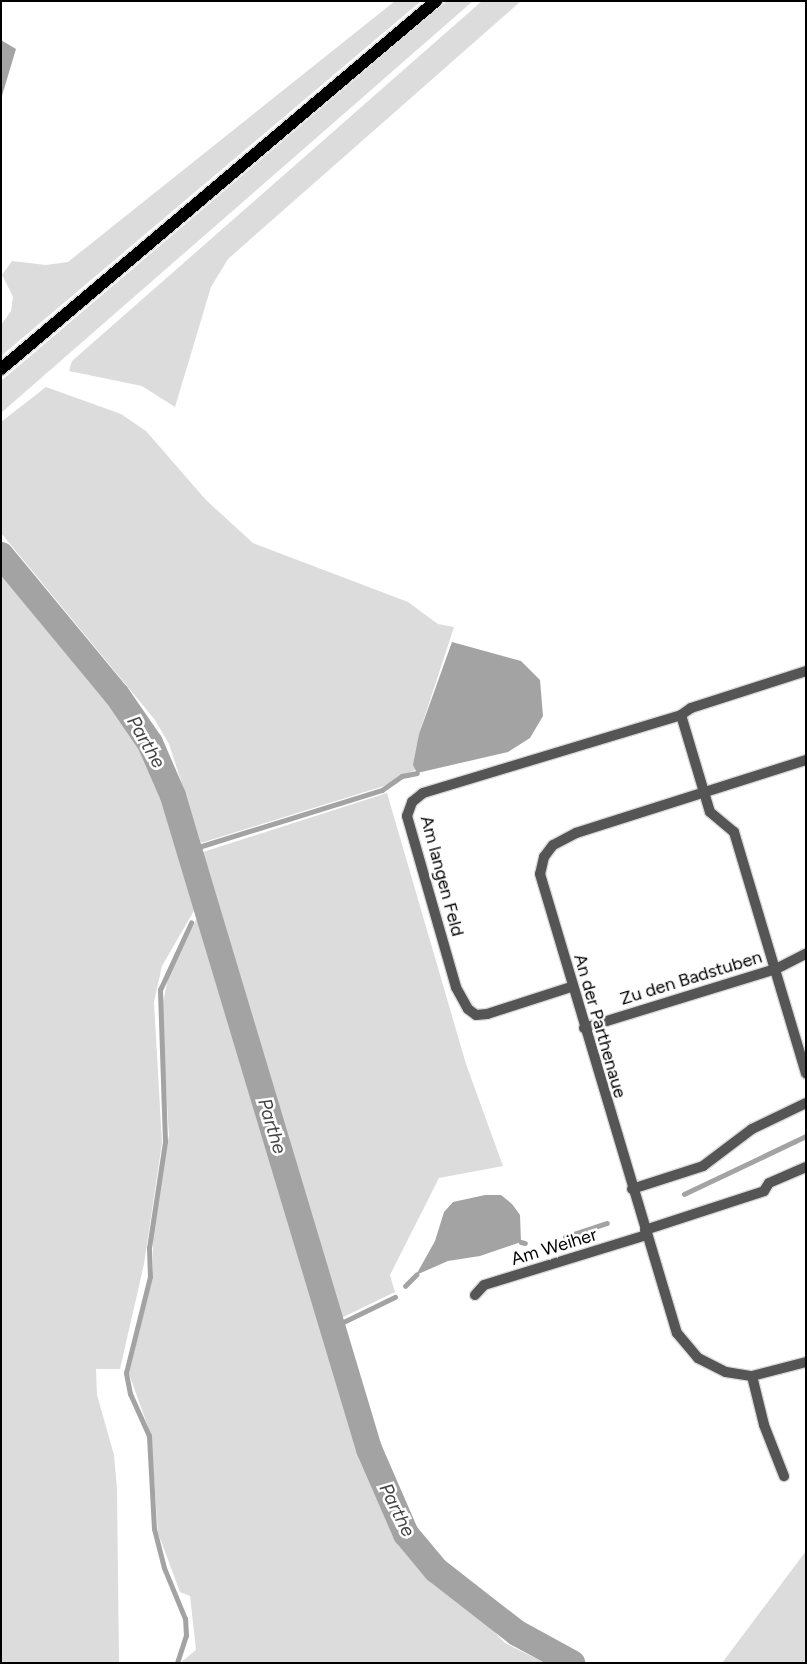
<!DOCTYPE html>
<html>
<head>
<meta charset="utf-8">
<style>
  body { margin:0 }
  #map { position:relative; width:807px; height:1664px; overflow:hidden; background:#fff; font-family:Figtree,sans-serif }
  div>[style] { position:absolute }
  .green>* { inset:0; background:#dcdcdc }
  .water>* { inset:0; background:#a3a3a3 }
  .stream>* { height:4.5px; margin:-2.25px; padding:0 2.25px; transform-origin:2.25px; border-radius:2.25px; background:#a3a3a3 }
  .river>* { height:26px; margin:-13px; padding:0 13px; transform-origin:13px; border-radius:13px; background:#a3a3a3 }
  .roads { filter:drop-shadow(1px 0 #dbdbdb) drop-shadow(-1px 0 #dbdbdb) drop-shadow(0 1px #dbdbdb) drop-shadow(0 -1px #dbdbdb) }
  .street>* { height:10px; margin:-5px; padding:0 5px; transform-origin:5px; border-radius:5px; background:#555 }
  .primary>* { height:12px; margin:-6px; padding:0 6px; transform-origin:6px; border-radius:6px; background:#000 }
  span { translate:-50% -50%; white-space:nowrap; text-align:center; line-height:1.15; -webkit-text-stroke:5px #fff; paint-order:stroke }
  .street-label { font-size:18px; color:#000 }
  .water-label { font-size:19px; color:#444; font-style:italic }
  .frame { position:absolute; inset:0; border:2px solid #000; pointer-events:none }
</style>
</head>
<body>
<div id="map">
  <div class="green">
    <div style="clip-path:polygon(395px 1px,421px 1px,1px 356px,1px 325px,11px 311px,13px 297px,2px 275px,12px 261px,46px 265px,68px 262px)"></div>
    <div style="clip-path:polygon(447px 1px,473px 1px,1px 413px,1px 381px)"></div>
    <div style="clip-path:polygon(482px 1px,521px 1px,228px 259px,211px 287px,175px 407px,142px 386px,69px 371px,72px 361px)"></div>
    <div style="clip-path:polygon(46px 387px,121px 414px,146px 431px,206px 500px,253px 543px,408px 602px,438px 624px,454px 627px,419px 734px,415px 770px,384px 786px,201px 843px,169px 744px,155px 720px,1px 533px,1px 422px)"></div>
    <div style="clip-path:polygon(1px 564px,103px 685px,148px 748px,199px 902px,162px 966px,154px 1002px,162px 1143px,144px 1264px,120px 1369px,96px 1369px,97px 1395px,114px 1455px,117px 1489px,119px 1663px,1px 1663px)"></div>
    <div style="clip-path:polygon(387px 793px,466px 1064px,503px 1166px,439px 1178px,390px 1275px,395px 1292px,335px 1321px,197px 854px)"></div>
    <div style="clip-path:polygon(202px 908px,333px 1367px,364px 1459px,413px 1548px,505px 1643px,545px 1663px,180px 1663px,196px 1650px,190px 1596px,180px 1592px,158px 1533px,151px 1435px,129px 1374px,153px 1273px,153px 1227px,169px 1135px,161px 1011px,169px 974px)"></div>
    <div style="clip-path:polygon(806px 1551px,806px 1663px,722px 1663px)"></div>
  </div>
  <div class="water">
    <div style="clip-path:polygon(1px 40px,16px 49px,1px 99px)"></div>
    <div style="clip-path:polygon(452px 642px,521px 661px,540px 680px,543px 716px,530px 738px,508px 752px,417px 773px,413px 765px,419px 734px)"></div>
    <div style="clip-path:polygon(485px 1195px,501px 1195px,512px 1204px,520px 1215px,521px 1242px,480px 1256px,448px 1261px,416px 1275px,435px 1241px,444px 1212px,453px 1202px)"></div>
  </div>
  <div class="stream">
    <div style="left:189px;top:850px;width:202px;rotate:-17.3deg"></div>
    <div style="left:382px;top:790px;width:24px;rotate:-35deg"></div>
    <div style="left:402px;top:776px;width:15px;rotate:-11deg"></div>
    <div style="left:198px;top:907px;width:10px;rotate:-61deg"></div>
    <div style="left:684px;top:1194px;width:135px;rotate:-25.4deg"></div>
    <div style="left:565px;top:1237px;width:44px;rotate:-18.4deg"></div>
    <div style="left:521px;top:1242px;width:4px;rotate:14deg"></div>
    <div style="left:405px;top:1286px;width:16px;rotate:-45deg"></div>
    <div style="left:331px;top:1328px;width:71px;rotate:-25.8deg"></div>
    <div style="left:177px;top:1663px;width:28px;rotate:-72deg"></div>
    <div style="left:186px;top:1636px;width:17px;rotate:-93deg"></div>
    <div style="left:185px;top:1619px;width:55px;rotate:-112.4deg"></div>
    <div style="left:164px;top:1568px;width:40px;rotate:-104.4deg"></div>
    <div style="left:154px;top:1529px;width:93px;rotate:-93.1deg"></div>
    <div style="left:149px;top:1436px;width:46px;rotate:-114.3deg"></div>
    <div style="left:130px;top:1394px;width:21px;rotate:-101deg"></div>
    <div style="left:126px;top:1373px;width:99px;rotate:-76deg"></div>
    <div style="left:150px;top:1277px;width:29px;rotate:-92deg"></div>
    <div style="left:149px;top:1248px;width:107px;rotate:-81.4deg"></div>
    <div style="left:165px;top:1142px;width:152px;rotate:-91.9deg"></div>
    <div style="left:160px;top:990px;width:74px;rotate:-65.2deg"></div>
  </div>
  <div class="river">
    <div style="left:1px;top:555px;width:182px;rotate:50.4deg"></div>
    <div style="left:117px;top:695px;width:58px;rotate:55.5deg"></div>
    <div style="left:150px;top:743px;width:58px;rotate:66.5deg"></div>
    <div style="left:173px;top:796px;width:682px;rotate:73.29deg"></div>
    <div style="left:369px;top:1449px;width:93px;rotate:66.5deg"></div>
    <div style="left:406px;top:1534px;width:47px;rotate:50.2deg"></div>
    <div style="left:436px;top:1570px;width:103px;rotate:37.9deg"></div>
    <div style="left:517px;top:1633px;width:63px;rotate:28.6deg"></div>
  </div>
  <div class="roads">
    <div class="street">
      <div style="left:681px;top:715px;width:12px;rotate:-35deg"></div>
      <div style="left:691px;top:708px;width:121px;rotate:-17.8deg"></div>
      <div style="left:806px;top:760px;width:241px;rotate:162.4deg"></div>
      <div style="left:576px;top:833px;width:26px;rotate:152deg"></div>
      <div style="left:553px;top:845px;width:15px;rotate:127deg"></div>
      <div style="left:544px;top:857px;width:17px;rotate:103deg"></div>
      <div style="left:540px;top:874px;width:479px;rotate:73.4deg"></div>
      <div style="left:677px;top:1333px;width:33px;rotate:50deg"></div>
      <div style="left:698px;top:1358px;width:31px;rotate:27deg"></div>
      <div style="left:726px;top:1372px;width:26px;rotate:9deg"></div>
      <div style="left:752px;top:1376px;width:56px;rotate:-14.5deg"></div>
      <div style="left:571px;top:987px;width:88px;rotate:162.2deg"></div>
      <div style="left:487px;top:1014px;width:11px;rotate:175deg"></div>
      <div style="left:476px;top:1015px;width:10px;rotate:-143deg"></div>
      <div style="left:468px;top:1009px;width:25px;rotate:-119deg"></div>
      <div style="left:456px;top:987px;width:178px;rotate:-106deg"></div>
      <div style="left:407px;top:816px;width:15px;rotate:-70deg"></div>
      <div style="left:412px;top:802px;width:14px;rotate:-39deg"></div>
      <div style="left:423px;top:793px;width:270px;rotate:-16.8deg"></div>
      <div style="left:681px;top:715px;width:101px;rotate:73.4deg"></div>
      <div style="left:710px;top:812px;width:31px;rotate:40deg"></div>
      <div style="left:734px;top:832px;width:252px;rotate:73.4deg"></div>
      <div style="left:584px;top:1028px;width:201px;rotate:-17.1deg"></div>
      <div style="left:776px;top:969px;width:34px;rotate:-27deg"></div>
      <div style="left:632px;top:1189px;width:75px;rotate:-17.9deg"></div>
      <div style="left:703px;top:1166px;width:61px;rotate:-37.1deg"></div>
      <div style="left:752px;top:1129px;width:60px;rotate:-25.7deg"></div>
      <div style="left:645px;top:1230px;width:125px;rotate:-18.1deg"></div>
      <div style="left:764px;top:1191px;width:9px;rotate:-58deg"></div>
      <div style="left:769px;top:1183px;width:40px;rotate:-23.4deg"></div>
      <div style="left:475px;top:1295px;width:13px;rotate:-48deg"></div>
      <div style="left:484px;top:1285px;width:170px;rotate:-17.1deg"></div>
      <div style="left:752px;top:1376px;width:50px;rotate:76.2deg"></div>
      <div style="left:764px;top:1425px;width:55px;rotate:68.6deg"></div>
    </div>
    <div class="primary">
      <div style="left:1px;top:369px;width:570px;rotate:-40.23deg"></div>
    </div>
  </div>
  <div class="street-label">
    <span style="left:442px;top:876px;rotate:75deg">Am langen Feld</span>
    <span style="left:691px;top:978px;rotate:-17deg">Zu den Badstuben</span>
    <span style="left:600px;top:1026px;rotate:74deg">An der Parthenaue</span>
    <span style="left:554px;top:1247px;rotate:-17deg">Am Weiher</span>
  </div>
  <div class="water-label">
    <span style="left:146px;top:742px;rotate:60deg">Parthe</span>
    <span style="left:272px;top:1126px;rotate:73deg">Parthe</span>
    <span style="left:397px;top:1510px;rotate:64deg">Parthe</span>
  </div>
  <div class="frame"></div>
</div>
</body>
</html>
